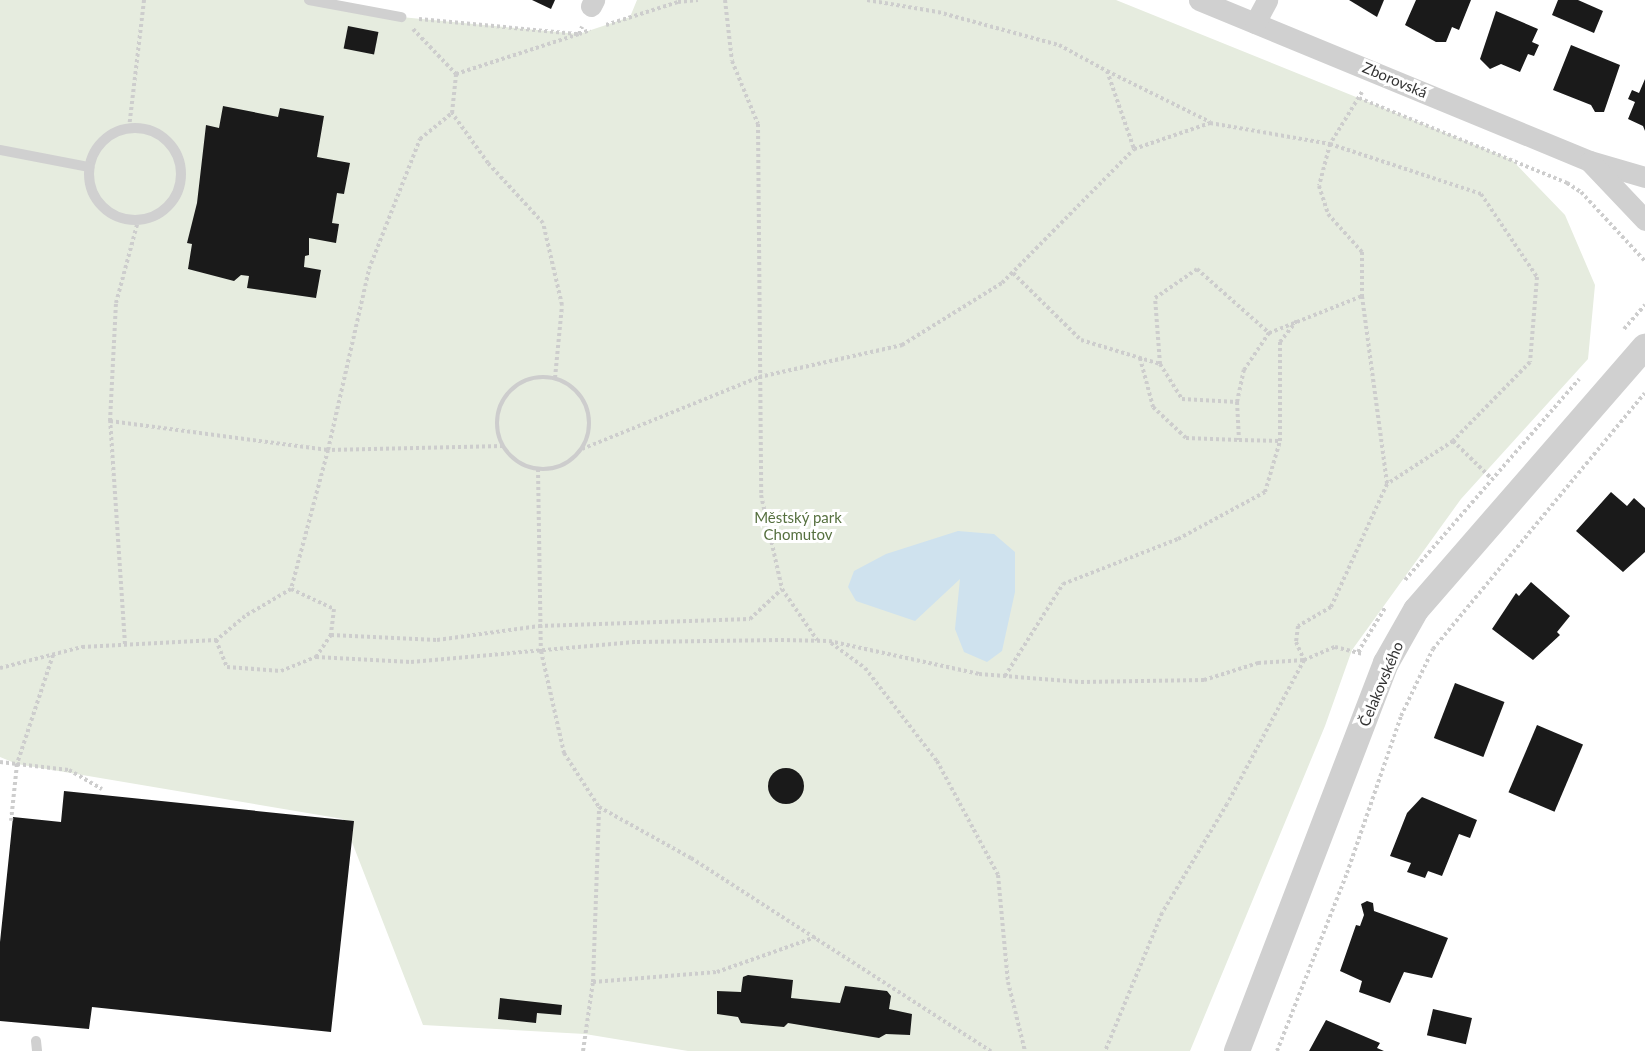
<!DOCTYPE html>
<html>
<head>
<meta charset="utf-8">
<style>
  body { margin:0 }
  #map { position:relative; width:1645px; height:1051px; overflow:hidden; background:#fff; font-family:Lato,sans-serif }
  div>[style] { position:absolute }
  .green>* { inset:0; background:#e6ecdf }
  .water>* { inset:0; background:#cfe2ee }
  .building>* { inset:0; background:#1a1a1a; transform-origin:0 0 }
  .round { border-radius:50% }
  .path>* { height:4px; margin-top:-2px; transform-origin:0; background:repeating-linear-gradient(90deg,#cdcdcd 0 3px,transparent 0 6px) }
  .path>.ring { margin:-2px; padding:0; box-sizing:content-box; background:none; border:4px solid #cdcdcd; border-radius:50% }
  .service>* { height:10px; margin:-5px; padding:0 5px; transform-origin:5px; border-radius:5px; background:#d0d0d0 }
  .service>.ring { margin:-5px; padding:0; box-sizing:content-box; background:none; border:10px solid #d0d0d0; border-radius:50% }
  .minor>* { height:21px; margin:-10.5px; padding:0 10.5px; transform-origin:10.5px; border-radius:10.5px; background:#d0d0d0 }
  .tertiary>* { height:26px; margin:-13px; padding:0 13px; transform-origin:13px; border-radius:13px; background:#d0d0d0 }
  span { translate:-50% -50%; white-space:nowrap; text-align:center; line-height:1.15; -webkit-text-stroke:6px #fff; paint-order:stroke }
  .street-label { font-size:15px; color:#333 }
  .park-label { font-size:15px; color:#56703f }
</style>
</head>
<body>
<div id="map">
  <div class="green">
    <div style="clip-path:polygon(0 0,309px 0,401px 17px,579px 34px,630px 17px,637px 0,1116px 0,1512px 160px,1565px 215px,1595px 285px,1588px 359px,1461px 499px,1352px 650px,1325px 726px,1190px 1051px,688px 1051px,585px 1034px,423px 1025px,343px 819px,17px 764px,0 757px)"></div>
  </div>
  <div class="water">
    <div style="clip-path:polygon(958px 531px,994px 534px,1015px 552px,1015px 592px,1002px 651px,987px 662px,964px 652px,955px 629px,960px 579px,915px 621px,856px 601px,848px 587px,854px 571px,886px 554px)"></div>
  </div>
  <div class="building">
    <div style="clip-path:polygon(532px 0,555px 0,551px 9px)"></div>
    <div style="clip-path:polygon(1349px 0,1384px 0,1377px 17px)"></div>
    <div style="clip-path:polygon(1416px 0,1471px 0,1459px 30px,1452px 27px,1446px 42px,1436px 42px,1405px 25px)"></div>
    <div style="clip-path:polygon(1558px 0,1578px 0,1603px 11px,1594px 33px,1552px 15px)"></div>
    <div style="clip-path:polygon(1496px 11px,1538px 29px,1532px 42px,1539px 45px,1534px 56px,1528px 54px,1520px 72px,1501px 64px,1490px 69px,1480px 59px)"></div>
    <div style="left:348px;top:26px;width:31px;height:23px;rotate:11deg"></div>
    <div style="clip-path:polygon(1571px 45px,1620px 65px,1604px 112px,1595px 112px,1591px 105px,1553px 90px)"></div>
    <div style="clip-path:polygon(1645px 79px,1645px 131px,1643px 126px,1628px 119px,1635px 102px,1628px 99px,1632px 90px,1639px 93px)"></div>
    <div style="clip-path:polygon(223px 106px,278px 117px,280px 108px,324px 116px,317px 157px,350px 163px,344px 194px,337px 193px,332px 223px,339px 224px,336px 243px,309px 238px,309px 255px,305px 256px,304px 267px,321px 270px,316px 298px,247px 288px,249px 276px,241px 275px,234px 281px,188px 269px,192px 244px,187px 243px,197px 203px,206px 125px,219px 128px)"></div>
    <div style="clip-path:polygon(1611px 492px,1627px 506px,1634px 498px,1645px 508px,1645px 552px,1623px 572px,1576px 531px)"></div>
    <div style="clip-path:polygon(1531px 582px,1570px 616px,1557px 632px,1560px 635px,1533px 660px,1492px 629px,1516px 593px,1519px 596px)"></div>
    <div style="left:1455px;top:683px;width:53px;height:59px;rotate:21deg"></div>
    <div style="left:1537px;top:725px;width:50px;height:73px;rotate:23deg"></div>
    <div class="round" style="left:768px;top:768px;width:36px;height:36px"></div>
    <div style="clip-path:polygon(64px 791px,354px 821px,331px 1032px,92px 1007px,89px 1029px,0 1021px,0 942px,13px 817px,61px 822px)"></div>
    <div style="clip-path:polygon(1422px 797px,1477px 820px,1470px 838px,1459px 834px,1442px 876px,1428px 871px,1425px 878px,1407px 872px,1411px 863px,1390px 856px,1407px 813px)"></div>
    <div style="clip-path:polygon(1367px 901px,1373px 903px,1374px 911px,1448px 938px,1432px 978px,1404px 972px,1390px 1003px,1359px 992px,1362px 981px,1340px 971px,1356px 925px,1360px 926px,1364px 915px,1361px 904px)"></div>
    <div style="clip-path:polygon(748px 975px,793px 980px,791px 998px,840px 1003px,845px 986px,887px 991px,891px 996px,889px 1009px,912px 1014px,910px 1035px,886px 1034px,879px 1038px,788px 1023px,784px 1027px,741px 1023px,738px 1017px,717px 1014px,717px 991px,741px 992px,743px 977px)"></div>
    <div style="clip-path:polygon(500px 998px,562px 1005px,561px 1015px,537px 1013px,536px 1023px,498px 1019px)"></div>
    <div style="left:1433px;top:1009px;width:40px;height:27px;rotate:13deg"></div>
    <div style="clip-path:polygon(1326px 1020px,1380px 1043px,1377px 1048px,1384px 1051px,1309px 1051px)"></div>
  </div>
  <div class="path">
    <div style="left:725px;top:0;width:61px;rotate:83.5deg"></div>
    <div style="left:732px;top:61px;width:68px;rotate:67.6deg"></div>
    <div style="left:758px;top:124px;width:371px;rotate:89.5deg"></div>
    <div style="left:761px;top:495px;width:96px;rotate:77.4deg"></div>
    <div style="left:782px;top:589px;width:62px;rotate:55.5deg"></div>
    <div style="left:867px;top:0;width:72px;rotate:9.6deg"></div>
    <div style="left:938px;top:12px;width:125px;rotate:15.3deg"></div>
    <div style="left:1059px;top:45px;width:55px;rotate:28.4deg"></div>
    <div style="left:1107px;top:71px;width:83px;rotate:70.9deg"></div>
    <div style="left:419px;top:19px;width:161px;rotate:5.4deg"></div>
    <div style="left:579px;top:34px;width:12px;rotate:-20deg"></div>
    <div style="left:606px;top:25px;width:76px;rotate:-17.7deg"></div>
    <div style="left:678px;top:2px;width:20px;rotate:-6deg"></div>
    <div style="left:413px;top:29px;width:62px;rotate:46.3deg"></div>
    <div style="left:1107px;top:71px;width:115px;rotate:26.3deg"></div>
    <div style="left:1362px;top:92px;width:61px;rotate:121.6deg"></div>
    <div style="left:1330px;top:144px;width:43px;rotate:104.7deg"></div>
    <div style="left:1319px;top:186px;width:29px;rotate:72deg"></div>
    <div style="left:1328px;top:214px;width:51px;rotate:48.2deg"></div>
    <div style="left:1362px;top:252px;width:44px;rotate:90deg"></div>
    <div style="left:1362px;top:296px;width:190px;rotate:82.4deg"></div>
    <div style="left:1359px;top:98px;width:225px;rotate:22.2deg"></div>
    <div style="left:1567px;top:183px;width:17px;rotate:33deg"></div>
    <div style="left:1581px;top:192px;width:94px;rotate:47.2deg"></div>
    <div style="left:129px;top:128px;width:129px;rotate:-83.3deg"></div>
    <div style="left:1013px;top:273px;width:95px;rotate:44.6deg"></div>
    <div style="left:1081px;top:340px;width:83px;rotate:16.9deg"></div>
    <div style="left:1160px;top:364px;width:41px;rotate:57.8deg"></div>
    <div style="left:1182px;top:399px;width:55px;rotate:3.1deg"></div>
    <div style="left:1237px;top:402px;width:33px;rotate:-78deg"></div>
    <div style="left:1244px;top:370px;width:45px;rotate:-56deg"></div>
    <div style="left:1269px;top:333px;width:100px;rotate:-21.7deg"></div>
    <div style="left:1624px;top:329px;width:32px;rotate:-49deg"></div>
    <div style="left:1140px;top:358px;width:51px;rotate:75.1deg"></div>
    <div style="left:1153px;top:407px;width:45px;rotate:43.2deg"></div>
    <div style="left:1186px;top:438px;width:53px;rotate:2.2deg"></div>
    <div style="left:1160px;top:364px;width:66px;rotate:-94.3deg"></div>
    <div style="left:1155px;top:298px;width:51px;rotate:-34.6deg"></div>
    <div style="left:1197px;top:269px;width:96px;rotate:41.6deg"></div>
    <div class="ring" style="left:497px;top:377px;width:88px;height:88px"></div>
    <div style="left:555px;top:378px;width:73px;rotate:-84.5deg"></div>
    <div style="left:562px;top:305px;width:84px;rotate:-103deg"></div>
    <div style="left:543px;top:223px;width:81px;rotate:-132.5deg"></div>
    <div style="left:488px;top:163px;width:62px;rotate:-125.8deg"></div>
    <div style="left:452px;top:113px;width:39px;rotate:-84deg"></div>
    <div style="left:456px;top:74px;width:129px;rotate:-18deg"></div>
    <div style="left:579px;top:34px;width:8px;rotate:-67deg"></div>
    <div style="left:1237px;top:402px;width:38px;rotate:87deg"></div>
    <div style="left:1239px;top:440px;width:41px;rotate:1.4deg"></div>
    <div style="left:1280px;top:441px;width:99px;rotate:-90deg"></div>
    <div style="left:1280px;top:342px;width:28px;rotate:-52deg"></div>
    <div style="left:110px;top:421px;width:118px;rotate:-87.1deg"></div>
    <div style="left:116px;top:303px;width:85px;rotate:-75deg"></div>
    <div style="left:1453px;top:441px;width:53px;rotate:44.2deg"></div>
    <div style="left:503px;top:446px;width:175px;rotate:178.7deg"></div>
    <div style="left:328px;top:450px;width:144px;rotate:104.9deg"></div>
    <div style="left:291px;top:589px;width:53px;rotate:149.6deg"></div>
    <div style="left:245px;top:616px;width:38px;rotate:140deg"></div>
    <div style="left:216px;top:640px;width:29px;rotate:68deg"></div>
    <div style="left:227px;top:667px;width:54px;rotate:4.2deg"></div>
    <div style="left:281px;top:671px;width:38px;rotate:-22deg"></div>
    <div style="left:316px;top:657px;width:95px;rotate:3deg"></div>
    <div style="left:411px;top:662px;width:227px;rotate:-5.1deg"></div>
    <div style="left:637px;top:642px;width:144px;rotate:-0.8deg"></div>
    <div style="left:781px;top:640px;width:48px;rotate:1.2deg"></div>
    <div style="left:829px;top:641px;width:154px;rotate:12.4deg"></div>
    <div style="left:979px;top:674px;width:102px;rotate:4.5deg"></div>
    <div style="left:1081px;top:682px;width:123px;rotate:-0.9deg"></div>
    <div style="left:1204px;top:680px;width:57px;rotate:-17.5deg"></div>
    <div style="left:1258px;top:663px;width:46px;rotate:-3.7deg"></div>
    <div style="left:1304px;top:660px;width:34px;rotate:-23deg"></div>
    <div style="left:1335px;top:647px;width:29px;rotate:14deg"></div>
    <div style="left:582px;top:449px;width:191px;rotate:-22.1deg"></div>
    <div style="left:759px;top:377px;width:147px;rotate:-12.6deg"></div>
    <div style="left:902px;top:345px;width:118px;rotate:-31.8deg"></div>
    <div style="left:1002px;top:283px;width:188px;rotate:-45.4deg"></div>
    <div style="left:1134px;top:149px;width:80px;rotate:-18.9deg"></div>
    <div style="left:1210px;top:123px;width:122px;rotate:9.9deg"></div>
    <div style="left:1330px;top:144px;width:159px;rotate:18.3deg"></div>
    <div style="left:1481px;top:194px;width:100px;rotate:56deg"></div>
    <div style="left:1537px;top:277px;width:85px;rotate:94.7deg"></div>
    <div style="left:1530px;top:362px;width:110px;rotate:134.3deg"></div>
    <div style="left:1453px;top:441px;width:79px;rotate:146.9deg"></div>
    <div style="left:1387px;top:484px;width:135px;rotate:114.5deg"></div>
    <div style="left:1331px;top:607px;width:38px;rotate:150deg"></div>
    <div style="left:1298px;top:626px;width:16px;rotate:97deg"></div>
    <div style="left:1296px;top:642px;width:20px;rotate:66deg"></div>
    <div style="left:1304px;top:660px;width:163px;rotate:118.1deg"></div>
    <div style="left:1227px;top:804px;width:127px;rotate:120.8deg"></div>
    <div style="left:1162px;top:913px;width:149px;rotate:112.4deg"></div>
    <div style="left:538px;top:469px;width:182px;rotate:89.1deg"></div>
    <div style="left:541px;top:651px;width:105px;rotate:77.3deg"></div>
    <div style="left:564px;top:753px;width:64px;rotate:57.1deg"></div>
    <div style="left:599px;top:807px;width:105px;rotate:29deg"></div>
    <div style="left:691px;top:858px;width:357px;rotate:32.8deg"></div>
    <div style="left:1405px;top:580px;width:266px;rotate:-49.1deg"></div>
    <div style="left:291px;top:589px;width:47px;rotate:24.9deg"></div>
    <div style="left:334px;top:609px;width:26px;rotate:97deg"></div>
    <div style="left:331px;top:635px;width:106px;rotate:2.7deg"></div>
    <div style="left:437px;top:640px;width:103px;rotate:-7.8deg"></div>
    <div style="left:539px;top:626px;width:211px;rotate:-1.9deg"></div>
    <div style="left:750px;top:619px;width:44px;rotate:-43.2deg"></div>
    <div style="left:831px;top:643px;width:42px;rotate:36.3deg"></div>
    <div style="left:865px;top:668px;width:118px;rotate:52.3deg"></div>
    <div style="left:937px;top:761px;width:129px;rotate:61.8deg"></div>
    <div style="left:998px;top:875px;width:107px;rotate:84.7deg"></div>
    <div style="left:1008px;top:982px;width:71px;rotate:76.2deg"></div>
    <div style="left:125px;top:644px;width:224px;rotate:-93.8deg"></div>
    <div style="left:110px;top:421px;width:220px;rotate:7.6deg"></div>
    <div style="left:328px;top:450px;width:186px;rotate:-77.2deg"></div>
    <div style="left:369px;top:269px;width:140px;rotate:-68.6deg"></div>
    <div style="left:420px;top:139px;width:41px;rotate:-39.1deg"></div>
    <div style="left:1358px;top:652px;width:52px;rotate:-58.5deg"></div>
    <div style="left:53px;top:655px;width:115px;rotate:108.3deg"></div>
    <div style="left:17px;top:764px;width:52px;rotate:6.6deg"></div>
    <div style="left:69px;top:770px;width:38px;rotate:30deg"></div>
    <div style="left:316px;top:657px;width:27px;rotate:-56deg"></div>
    <div style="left:0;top:668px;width:85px;rotate:-14.4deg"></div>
    <div style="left:82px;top:647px;width:134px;rotate:-3deg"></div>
    <div style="left:1005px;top:676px;width:109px;rotate:-57.8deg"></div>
    <div style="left:1063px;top:584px;width:123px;rotate:-21.4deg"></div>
    <div style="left:1178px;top:539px;width:99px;rotate:-28.4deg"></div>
    <div style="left:1265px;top:492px;width:53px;rotate:-73.6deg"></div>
    <div style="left:0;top:762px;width:17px;rotate:7deg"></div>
    <div style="left:17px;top:764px;width:57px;rotate:96deg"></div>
    <div style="left:593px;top:982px;width:175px;rotate:-88deg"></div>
    <div style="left:583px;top:1051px;width:70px;rotate:-81.8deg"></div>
    <div style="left:593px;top:982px;width:124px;rotate:-4.6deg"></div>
    <div style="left:717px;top:972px;width:105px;rotate:-19.5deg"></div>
    <div style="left:1277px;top:1051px;width:191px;rotate:-68.5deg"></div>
    <div style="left:1347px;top:873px;width:166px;rotate:-71deg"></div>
    <div style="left:1401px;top:716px;width:74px;rotate:-64.5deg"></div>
    <div style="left:1433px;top:649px;width:332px;rotate:-50.4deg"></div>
  </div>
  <div class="service">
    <div style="left:309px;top:0;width:94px;rotate:10.5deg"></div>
    <div class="ring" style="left:89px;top:128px;width:82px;height:82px"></div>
    <div style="left:0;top:150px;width:91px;rotate:10.8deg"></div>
    <div style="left:36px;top:1041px;width:10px;rotate:84deg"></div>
  </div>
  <div class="minor">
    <div style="left:1199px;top:0;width:423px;rotate:22.4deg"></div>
    <div style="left:1590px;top:161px;width:57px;rotate:16.2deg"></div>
    <div style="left:591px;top:6px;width:7px;rotate:-63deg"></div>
    <div style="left:1255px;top:23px;width:26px;rotate:-62deg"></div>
    <div style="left:1590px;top:162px;width:80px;rotate:46.5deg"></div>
  </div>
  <div class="tertiary">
    <div style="left:1237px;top:1051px;width:416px;rotate:-69deg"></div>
    <div style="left:1386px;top:663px;width:61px;rotate:-60.5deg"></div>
    <div style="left:1416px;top:610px;width:349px;rotate:-49deg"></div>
  </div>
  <div class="street-label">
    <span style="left:1395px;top:80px;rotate:23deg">Zborovská</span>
    <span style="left:1381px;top:684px;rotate:-67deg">Čelakovského</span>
  </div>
  <div class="park-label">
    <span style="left:798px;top:526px">Městský park<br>Chomutov</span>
  </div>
</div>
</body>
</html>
